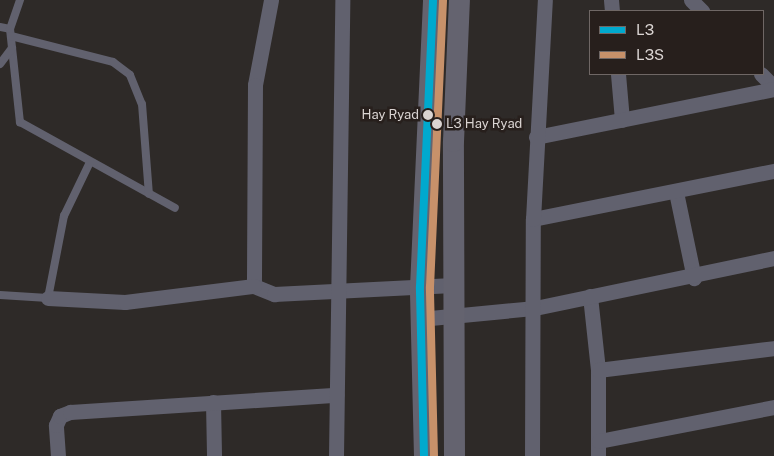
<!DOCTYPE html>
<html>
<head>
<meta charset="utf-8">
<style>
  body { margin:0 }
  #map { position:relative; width:774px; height:456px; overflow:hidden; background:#2e2a28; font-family:"Public Sans",sans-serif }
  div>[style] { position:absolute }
  .service>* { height:8px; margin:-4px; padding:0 4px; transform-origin:4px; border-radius:4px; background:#61616e }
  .minor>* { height:15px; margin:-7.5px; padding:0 7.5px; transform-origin:7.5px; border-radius:7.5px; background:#61616e }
  .secondary>* { height:21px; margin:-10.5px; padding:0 10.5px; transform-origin:10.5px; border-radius:10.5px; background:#64636f }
  .bus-1>* { height:8px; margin:-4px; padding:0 4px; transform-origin:4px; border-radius:4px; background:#00a9ce }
  .bus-2>* { height:8px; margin:-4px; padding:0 4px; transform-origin:4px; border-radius:4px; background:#c7916a }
  .dots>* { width:14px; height:14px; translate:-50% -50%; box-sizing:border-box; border:2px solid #271f1c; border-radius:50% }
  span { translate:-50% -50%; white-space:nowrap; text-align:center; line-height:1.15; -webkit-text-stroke:5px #271f1c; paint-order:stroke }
  .bus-label { font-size:13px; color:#dad4d2 }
  .right { translate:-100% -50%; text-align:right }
  .left { translate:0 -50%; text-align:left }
  .legend { position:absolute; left:589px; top:10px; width:175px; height:65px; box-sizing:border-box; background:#271f1c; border:1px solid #6f6765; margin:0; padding:6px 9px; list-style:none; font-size:15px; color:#dad4d2 }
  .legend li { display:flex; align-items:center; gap:10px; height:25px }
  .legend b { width:25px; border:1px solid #6f6765 }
</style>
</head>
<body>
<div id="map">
  <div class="service">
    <div style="left:0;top:27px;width:10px;rotate:11deg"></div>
    <div style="left:10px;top:29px;width:94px;rotate:83.9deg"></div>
    <div style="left:20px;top:122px;width:177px;rotate:29deg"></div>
    <div style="left:10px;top:29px;width:31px;rotate:-71deg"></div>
    <div style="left:11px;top:36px;width:105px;rotate:14.3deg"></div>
    <div style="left:113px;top:62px;width:21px;rotate:37deg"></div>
    <div style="left:130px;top:75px;width:31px;rotate:68deg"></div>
    <div style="left:142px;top:104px;width:90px;rotate:85.6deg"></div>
    <div style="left:0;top:64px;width:20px;rotate:-53deg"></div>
    <div style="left:0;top:295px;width:48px;rotate:3.6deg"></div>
    <div style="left:48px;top:298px;width:84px;rotate:-79deg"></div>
    <div style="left:64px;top:216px;width:60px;rotate:-64.3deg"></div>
  </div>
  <div class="minor">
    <div style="left:271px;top:0;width:86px;rotate:100.7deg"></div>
    <div style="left:255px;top:85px;width:201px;rotate:90.3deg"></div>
    <div style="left:254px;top:286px;width:22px;rotate:22deg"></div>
    <div style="left:274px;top:294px;width:179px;rotate:-2.9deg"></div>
    <div style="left:611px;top:0;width:11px;rotate:85deg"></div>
    <div style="left:691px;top:0;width:16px;rotate:45deg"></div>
    <div style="left:618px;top:74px;width:46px;rotate:85deg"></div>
    <div style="left:761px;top:74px;width:18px;rotate:45deg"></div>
    <div style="left:536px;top:137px;width:243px;rotate:-11.4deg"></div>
    <div style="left:676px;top:192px;width:88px;rotate:78.2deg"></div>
    <div style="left:533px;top:219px;width:246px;rotate:-11.3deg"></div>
    <div style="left:590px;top:296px;width:74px;rotate:83.8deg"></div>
    <div style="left:598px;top:370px;width:86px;rotate:90deg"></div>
    <div style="left:48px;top:298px;width:77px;rotate:3deg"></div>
    <div style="left:125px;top:302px;width:130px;rotate:-7.1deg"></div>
    <div style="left:420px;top:319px;width:116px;rotate:-5.5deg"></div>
    <div style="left:535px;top:308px;width:244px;rotate:-11.8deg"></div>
    <div style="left:598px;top:370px;width:177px;rotate:-7.1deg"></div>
    <div style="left:213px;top:402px;width:54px;rotate:88.9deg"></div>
    <div style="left:599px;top:441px;width:178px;rotate:-11deg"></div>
    <div style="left:58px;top:456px;width:31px;rotate:-94deg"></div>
    <div style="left:56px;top:425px;width:10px;rotate:-66deg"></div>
    <div style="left:60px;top:416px;width:11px;rotate:-22deg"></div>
    <div style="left:70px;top:412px;width:267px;rotate:-3.7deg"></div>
    <div style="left:336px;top:456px;width:456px;rotate:-89.2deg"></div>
    <div style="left:532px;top:456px;width:237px;rotate:-89.8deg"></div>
    <div style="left:533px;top:219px;width:219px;rotate:-86.9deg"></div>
  </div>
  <div class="secondary">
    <div style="left:424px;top:456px;width:169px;rotate:-91.4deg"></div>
    <div style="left:420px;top:287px;width:287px;rotate:-87.4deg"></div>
    <div style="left:454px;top:456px;width:315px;rotate:-90.2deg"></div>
    <div style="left:453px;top:141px;width:141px;rotate:-87.6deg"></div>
  </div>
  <div class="bus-1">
    <div style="left:424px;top:456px;width:169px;rotate:-91.4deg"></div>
    <div style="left:420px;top:287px;width:287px;rotate:-87.4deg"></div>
  </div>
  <div class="bus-2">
    <div style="left:434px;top:456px;width:169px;rotate:-91.4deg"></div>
    <div style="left:430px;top:287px;width:287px;rotate:-87.4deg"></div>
  </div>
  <div class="dots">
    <div style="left:428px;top:115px;background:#dad4d2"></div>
    <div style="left:437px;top:124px;background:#dad4d2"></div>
  </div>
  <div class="bus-label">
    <span class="right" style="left:419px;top:115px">Hay Ryad</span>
    <span class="left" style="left:446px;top:124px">L3 Hay Ryad</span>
  </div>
  <ul class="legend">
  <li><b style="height:6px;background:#00a9ce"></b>L3</li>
  <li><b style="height:6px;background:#c7916a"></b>L3S</li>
  </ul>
</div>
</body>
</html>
